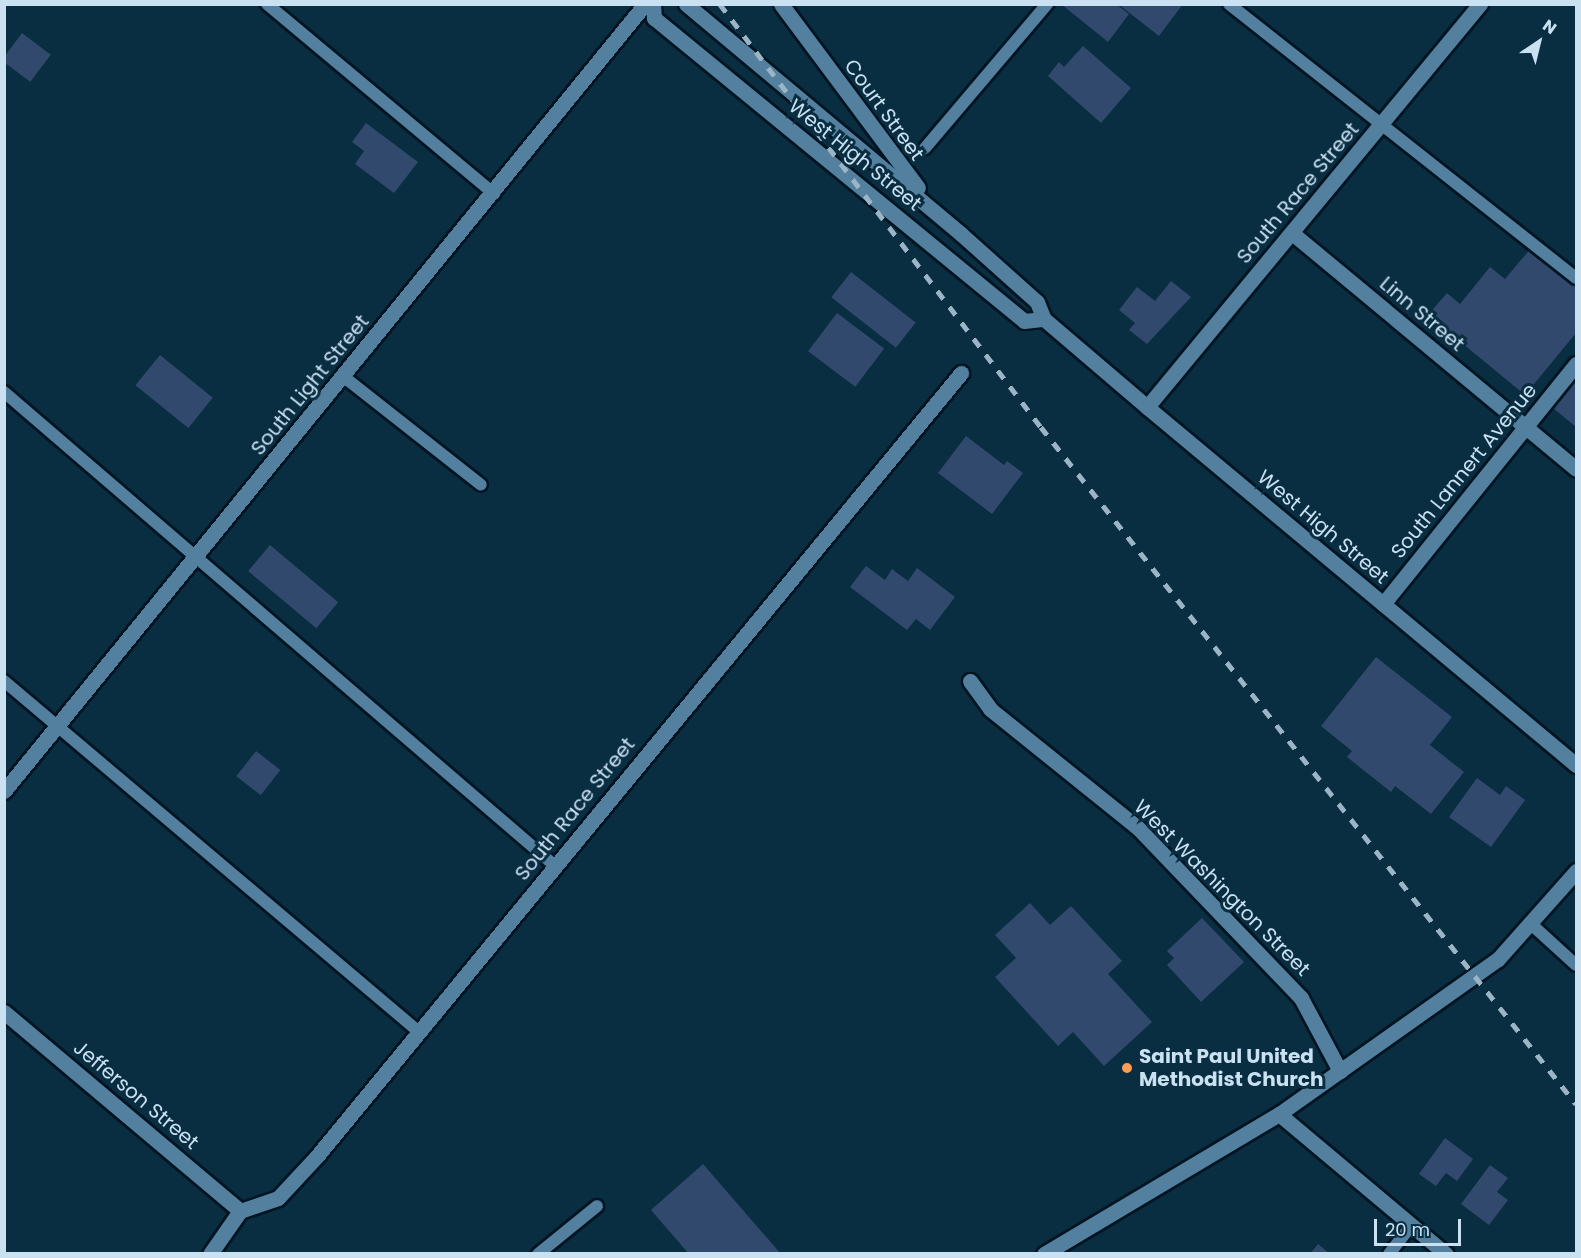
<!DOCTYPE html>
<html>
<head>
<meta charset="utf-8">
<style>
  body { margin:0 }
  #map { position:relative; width:1581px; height:1258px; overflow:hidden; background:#092d41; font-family:Poppins,sans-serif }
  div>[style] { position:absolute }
  .building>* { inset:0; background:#31496d; transform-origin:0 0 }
  .roads { filter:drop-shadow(2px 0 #001421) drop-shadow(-2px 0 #001421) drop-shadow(0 2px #001421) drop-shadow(0 -2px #001421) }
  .lane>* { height:12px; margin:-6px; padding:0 6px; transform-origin:6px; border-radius:6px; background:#53809e }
  .street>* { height:15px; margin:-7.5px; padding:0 7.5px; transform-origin:7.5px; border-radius:7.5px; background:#53809e }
  .secondary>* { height:15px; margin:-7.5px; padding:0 7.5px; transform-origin:7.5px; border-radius:7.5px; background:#53809e }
  .rail>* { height:4.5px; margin-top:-2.25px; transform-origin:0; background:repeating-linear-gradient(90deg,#9bb5c7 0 10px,transparent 0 20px) }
  .dots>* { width:16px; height:16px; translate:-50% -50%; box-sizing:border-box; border:3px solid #092d41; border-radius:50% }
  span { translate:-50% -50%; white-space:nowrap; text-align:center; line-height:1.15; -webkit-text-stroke:6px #092d41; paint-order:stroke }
  .street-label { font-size:20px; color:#cae1f2 }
  .poi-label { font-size:20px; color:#cae1f2; font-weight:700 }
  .left { translate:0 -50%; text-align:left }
  .frame { position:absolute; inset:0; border:6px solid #cae1f2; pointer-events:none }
  .north { position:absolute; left:1509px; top:12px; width:60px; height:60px; -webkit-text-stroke:4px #092d41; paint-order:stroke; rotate:35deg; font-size:16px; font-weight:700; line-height:24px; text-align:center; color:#cae1f2 }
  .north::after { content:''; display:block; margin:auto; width:21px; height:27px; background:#cae1f2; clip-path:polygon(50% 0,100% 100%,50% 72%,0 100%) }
  .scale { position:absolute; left:1374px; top:1219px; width:87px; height:27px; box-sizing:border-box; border:3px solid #cae1f2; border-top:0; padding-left:8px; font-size:18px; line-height:21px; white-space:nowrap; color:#cae1f2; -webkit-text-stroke:4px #092d41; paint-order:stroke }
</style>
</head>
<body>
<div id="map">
  <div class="building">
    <div style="clip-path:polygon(1061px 4px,1116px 4px,1129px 14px,1108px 42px)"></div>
    <div style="clip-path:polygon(1118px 4px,1183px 4px,1159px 36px)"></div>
    <div style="left:22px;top:33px;width:36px;height:34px;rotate:37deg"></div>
    <div style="clip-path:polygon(1083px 46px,1131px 88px,1101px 123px,1048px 76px,1059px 62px,1064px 67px)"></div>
    <div style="clip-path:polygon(366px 123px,418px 162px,394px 193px,355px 164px,364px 151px,352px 142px)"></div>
    <div style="clip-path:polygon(1532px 247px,1576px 284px,1576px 333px,1525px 395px,1428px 315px,1447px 293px,1460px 304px,1490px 267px,1505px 279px)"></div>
    <div style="left:851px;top:272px;width:82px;height:32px;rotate:38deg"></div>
    <div style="clip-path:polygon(1171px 281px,1191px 297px,1147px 344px,1129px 330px,1135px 323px,1119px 310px,1137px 287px,1155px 301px)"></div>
    <div style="left:837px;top:313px;width:59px;height:48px;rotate:37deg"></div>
    <div style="left:160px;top:355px;width:68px;height:39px;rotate:39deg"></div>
    <div style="clip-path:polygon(1576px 379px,1576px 427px,1553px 408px)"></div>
    <div style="clip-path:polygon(966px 436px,1004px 465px,1007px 461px,1023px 473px,992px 514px,938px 473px)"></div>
    <div style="left:270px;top:545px;width:89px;height:34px;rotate:40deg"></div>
    <div style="clip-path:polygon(866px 566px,885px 580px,892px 569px,908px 581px,917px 568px,955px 597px,930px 630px,916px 619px,907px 630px,850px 587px)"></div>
    <div style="clip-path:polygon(1376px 657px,1452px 717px,1430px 745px,1464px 772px,1431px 814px,1395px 786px,1391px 792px,1347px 757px,1352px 751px,1321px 726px)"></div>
    <div style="left:256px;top:751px;width:31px;height:32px;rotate:38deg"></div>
    <div style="clip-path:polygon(1477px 778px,1500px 795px,1506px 786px,1525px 800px,1491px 847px,1449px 817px)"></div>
    <div style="clip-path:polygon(1030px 903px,1050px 925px,1071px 906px,1122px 961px,1108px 974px,1152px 1022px,1104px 1066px,1073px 1032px,1058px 1046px,995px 977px,1016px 958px,995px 935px)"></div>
    <div style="clip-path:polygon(1202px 918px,1244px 962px,1201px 1002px,1167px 965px,1174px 958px,1167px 951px)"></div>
    <div style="clip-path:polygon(1445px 1138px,1473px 1159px,1457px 1181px,1446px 1173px,1436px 1186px,1419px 1174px)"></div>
    <div style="clip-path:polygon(703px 1164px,781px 1254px,689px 1254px,651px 1210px)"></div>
    <div style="clip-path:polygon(1490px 1165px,1508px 1178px,1497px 1192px,1508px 1200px,1489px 1225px,1461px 1204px)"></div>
    <div style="clip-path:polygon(1318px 1244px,1330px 1254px,1310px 1254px)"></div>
  </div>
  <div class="roads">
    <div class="lane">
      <div style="left:267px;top:4px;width:296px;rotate:39.9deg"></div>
      <div style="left:1229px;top:4px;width:442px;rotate:38.3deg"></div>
      <div style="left:925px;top:148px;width:189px;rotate:-49.7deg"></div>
      <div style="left:344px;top:377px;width:174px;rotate:38.2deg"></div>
      <div style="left:4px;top:392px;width:727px;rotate:40.7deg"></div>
      <div style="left:4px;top:681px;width:544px;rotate:40.22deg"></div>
      <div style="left:1530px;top:923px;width:62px;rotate:42.4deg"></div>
      <div style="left:538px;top:1254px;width:76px;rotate:-39.1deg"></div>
      <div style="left:1389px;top:1254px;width:37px;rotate:-52deg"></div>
    </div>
    <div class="street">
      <div style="left:653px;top:4px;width:14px;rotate:86deg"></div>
      <div style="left:654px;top:18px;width:478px;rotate:39.3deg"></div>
      <div style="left:1024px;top:321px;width:20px;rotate:-6deg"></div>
      <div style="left:686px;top:4px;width:359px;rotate:39.9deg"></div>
      <div style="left:961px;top:234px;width:102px;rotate:41.8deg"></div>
      <div style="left:1037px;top:302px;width:18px;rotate:68deg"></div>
      <div style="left:1044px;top:319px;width:135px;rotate:40.5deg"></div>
      <div style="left:1147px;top:407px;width:559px;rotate:39.84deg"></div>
      <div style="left:781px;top:4px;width:229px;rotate:53.3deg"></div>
      <div style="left:1292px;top:233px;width:369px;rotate:39.7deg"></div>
      <div style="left:1147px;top:407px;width:523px;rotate:-50.43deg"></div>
      <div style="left:1383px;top:604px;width:308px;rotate:-51.2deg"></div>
      <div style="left:970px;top:681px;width:34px;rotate:54deg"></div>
      <div style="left:990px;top:709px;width:191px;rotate:38.8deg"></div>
      <div style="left:1139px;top:829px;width:234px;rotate:46.2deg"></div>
      <div style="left:1301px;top:998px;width:83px;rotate:61.9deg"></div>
      <div style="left:4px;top:791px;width:1015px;rotate:-50.84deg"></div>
      <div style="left:4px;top:1012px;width:309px;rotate:40.1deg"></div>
      <div style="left:1279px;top:1114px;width:218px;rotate:40deg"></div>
      <div style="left:210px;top:1254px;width:52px;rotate:-55.1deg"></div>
      <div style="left:240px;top:1211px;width:40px;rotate:-18.9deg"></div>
      <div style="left:278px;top:1198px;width:57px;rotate:-47.1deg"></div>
      <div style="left:317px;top:1156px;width:1014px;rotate:-50.56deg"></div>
    </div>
    <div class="secondary">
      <div style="left:1044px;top:1254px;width:274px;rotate:-30.8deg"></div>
      <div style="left:1279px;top:1114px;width:268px;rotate:-35.3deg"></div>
      <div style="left:1498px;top:959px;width:118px;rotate:-48.4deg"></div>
    </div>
  </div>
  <div class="rail">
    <div style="left:720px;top:4px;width:531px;rotate:52.81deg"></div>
    <div style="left:1041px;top:427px;width:863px;rotate:51.68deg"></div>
  </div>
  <div class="dots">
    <div style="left:1127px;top:1068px;background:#fb9e51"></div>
  </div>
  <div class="street-label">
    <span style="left:884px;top:110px;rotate:54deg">Court Street</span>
    <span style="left:855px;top:155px;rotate:39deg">West High Street</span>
    <span style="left:1298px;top:193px;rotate:-50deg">South Race Street</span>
    <span style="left:1422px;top:314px;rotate:40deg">Linn Street</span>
    <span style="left:310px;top:385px;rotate:-51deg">South Light Street</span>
    <span style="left:1464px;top:471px;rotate:-51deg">South Lannert Avenue</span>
    <span style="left:1323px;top:527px;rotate:40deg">West High Street</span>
    <span style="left:575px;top:809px;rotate:-51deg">South Race Street</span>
    <span style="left:1222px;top:888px;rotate:45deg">West Washington Street</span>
    <span style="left:136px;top:1095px;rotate:40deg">Jefferson Street</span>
  </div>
  <div class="poi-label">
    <span class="left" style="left:1139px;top:1068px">Saint Paul United<br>Methodist Church</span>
  </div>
  <div class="frame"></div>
  <div class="north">N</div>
  <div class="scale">20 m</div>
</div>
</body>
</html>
